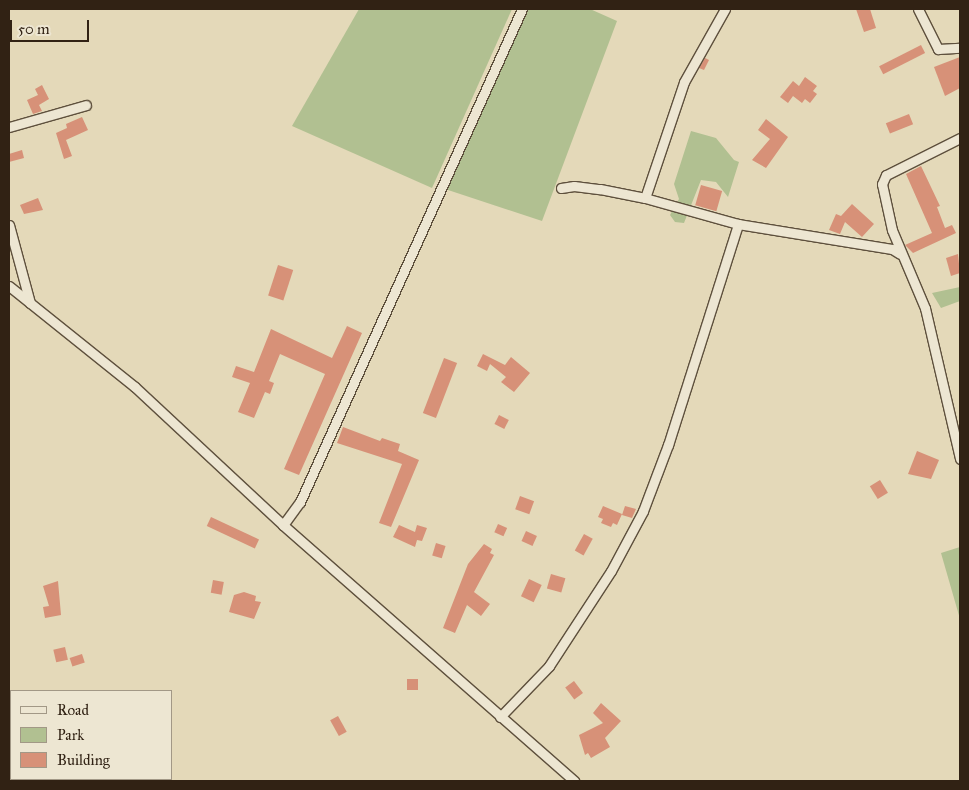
<!DOCTYPE html>
<html>
<head>
<meta charset="utf-8">
<style>
  body { margin:0 }
  #map { position:relative; width:969px; height:790px; overflow:hidden; background:#e4d9b9; font-family:"IM FELL Great Primer",serif }
  div>[style] { position:absolute }
  .green>* { inset:0; background:#b1c091 }
  .building>* { inset:0; background:#d79178; transform-origin:0 0 }
  .roads { filter:drop-shadow(1px 0 #5e503d) drop-shadow(-1px 0 #5e503d) drop-shadow(0 1px #5e503d) drop-shadow(0 -1px #5e503d) }
  .minor>* { height:9px; margin:-4.5px; padding:0 4.5px; transform-origin:4.5px; border-radius:4.5px; background:#ede6d2 }
  span { translate:-50% -50%; white-space:nowrap; text-align:center; line-height:1.15; -webkit-text-stroke:4px #ede6d2; paint-order:stroke }
  .frame { position:absolute; inset:0; border:10px solid #312214; pointer-events:none }
  .legend { position:absolute; left:10px; top:690px; width:162px; height:90px; box-sizing:border-box; background:#ede6d2; border:1px solid #a29886; margin:0; padding:6px 9px; list-style:none; font-size:15px; color:#312214 }
  .legend li { display:flex; align-items:center; gap:10px; height:25px }
  .legend b { width:25px; border:1px solid #a29886 }
  .scale { position:absolute; left:10px; top:20px; width:79px; height:22px; box-sizing:border-box; border:2px solid #312214; border-top:0; padding-left:6px; font-size:15px; line-height:18px; white-space:nowrap; color:#312214; -webkit-text-stroke:4px #ede6d2; paint-order:stroke }
</style>
</head>
<body>
<div id="map">
  <div class="green">
    <div style="clip-path:polygon(359px 9px,512px 9px,432px 188px,292px 126px)"></div>
    <div style="clip-path:polygon(527px 9px,590px 9px,617px 21px,542px 221px,445px 189px)"></div>
    <div style="clip-path:polygon(691px 131px,716px 138px,734px 160px,739px 162px,728px 197px,716px 182px,701px 180px,684px 223px,675px 222px,670px 215px,679px 199px,674px 184px)"></div>
    <div style="clip-path:polygon(960px 287px,960px 301px,941px 308px,932px 293px)"></div>
    <div style="clip-path:polygon(960px 547px,960px 619px,941px 553px)"></div>
  </div>
  <div class="building">
    <div style="clip-path:polygon(856px 9px,870px 9px,876px 28px,864px 32px)"></div>
    <div style="left:921px;top:45px;width:9px;height:47px;rotate:63deg"></div>
    <div style="clip-path:polygon(960px 57px,960px 88px,945px 96px,934px 67px)"></div>
    <div style="clip-path:polygon(705px 58px,709px 60px,704px 70px,699px 68px)"></div>
    <div style="clip-path:polygon(805px 77px,817px 86px,813px 91px,817px 94px,810px 103px,805px 99px,802px 103px,793px 96px,788px 103px,780px 97px,793px 81px,799px 86px)"></div>
    <div style="clip-path:polygon(42px 85px,49px 99px,39px 105px,42px 111px,33px 114px,27px 100px,38px 95px,35px 89px)"></div>
    <div style="left:909px;top:114px;width:11px;height:25px;rotate:68deg"></div>
    <div style="clip-path:polygon(82px 117px,88px 130px,66px 140px,72px 156px,64px 159px,56px 133px,67px 128px,66px 124px)"></div>
    <div style="clip-path:polygon(766px 119px,788px 137px,766px 168px,752px 160px,770px 139px,758px 130px)"></div>
    <div style="clip-path:polygon(22px 150px,24px 158px,9px 162px,9px 154px)"></div>
    <div style="clip-path:polygon(921px 166px,940px 206px,937px 207px,945px 228px,952px 225px,956px 233px,913px 253px,905px 245px,932px 233px,906px 174px)"></div>
    <div style="left:701px;top:185px;width:22px;height:21px;rotate:16deg"></div>
    <div style="clip-path:polygon(38px 198px,43px 210px,24px 214px,20px 205px)"></div>
    <div style="clip-path:polygon(852px 204px,874px 224px,862px 237px,845px 222px,840px 234px,829px 230px,836px 214px,841px 216px)"></div>
    <div style="clip-path:polygon(958px 254px,960px 273px,951px 276px,946px 258px)"></div>
    <div style="left:278px;top:265px;width:16px;height:32px;rotate:18deg"></div>
    <div style="clip-path:polygon(347px 326px,362px 333px,299px 475px,284px 469px,325px 374px,280px 354px,269px 381px,274px 383px,270px 394px,265px 392px,254px 418px,238px 412px,250px 383px,232px 377px,236px 366px,254px 372px,271px 329px,332px 358px)"></div>
    <div style="clip-path:polygon(483px 354px,505px 365px,511px 357px,530px 373px,514px 392px,501px 382px,506px 377px,490px 364px,487px 371px,477px 366px)"></div>
    <div style="left:444px;top:358px;width:14px;height:59px;rotate:21deg"></div>
    <div style="left:499px;top:415px;width:11px;height:10px;rotate:27deg"></div>
    <div style="clip-path:polygon(343px 427px,380px 441px,382px 438px,400px 444px,398px 451px,419px 460px,391px 527px,379px 523px,402px 464px,337px 443px)"></div>
    <div style="clip-path:polygon(917px 451px,939px 460px,931px 479px,908px 474px)"></div>
    <div style="left:880px;top:480px;width:15px;height:12px;rotate:58deg"></div>
    <div style="left:520px;top:496px;width:15px;height:14px;rotate:20deg"></div>
    <div style="clip-path:polygon(603px 506px,622px 514px,617px 525px,613px 523px,611px 527px,601px 523px,603px 519px,598px 517px)"></div>
    <div style="clip-path:polygon(625px 506px,636px 509px,632px 518px,622px 515px)"></div>
    <div style="left:211px;top:517px;width:53px;height:10px;rotate:25deg"></div>
    <div style="left:498px;top:524px;width:10px;height:9px;rotate:24deg"></div>
    <div style="clip-path:polygon(399px 525px,415px 532px,417px 525px,427px 528px,422px 541px,417px 540px,415px 547px,393px 537px)"></div>
    <div style="left:526px;top:531px;width:12px;height:11px;rotate:24deg"></div>
    <div style="left:584px;top:534px;width:10px;height:19px;rotate:29deg"></div>
    <div style="left:436px;top:543px;width:10px;height:13px;rotate:17deg"></div>
    <div style="clip-path:polygon(484px 544px,492px 549px,490px 553px,494px 555px,474px 592px,490px 604px,481px 616px,467px 605px,455px 633px,443px 628px,468px 564px)"></div>
    <div style="left:551px;top:574px;width:15px;height:15px;rotate:16deg"></div>
    <div style="left:529px;top:579px;width:14px;height:19px;rotate:25deg"></div>
    <div style="left:213px;top:580px;width:11px;height:13px;rotate:10deg"></div>
    <div style="clip-path:polygon(58px 581px,61px 615px,45px 618px,43px 607px,49px 606px,43px 586px)"></div>
    <div style="clip-path:polygon(244px 592px,256px 596px,255px 601px,261px 602px,254px 619px,229px 612px,234px 595px)"></div>
    <div style="left:65px;top:647px;width:13px;height:12px;rotate:77deg"></div>
    <div style="left:82px;top:654px;width:9px;height:13px;rotate:72deg"></div>
    <div style="left:407px;top:679px;width:11px;height:11px"></div>
    <div style="left:574px;top:681px;width:15px;height:11px;rotate:53deg"></div>
    <div style="clip-path:polygon(601px 703px,621px 721px,605px 738px,610px 747px,591px 758px,588px 753px,585px 755px,579px 735px,603px 723px,593px 713px)"></div>
    <div style="left:338px;top:716px;width:18px;height:9px;rotate:61deg"></div>
  </div>
  <div class="roads">
    <div class="minor">
      <div style="left:918px;top:9px;width:45px;rotate:63.4deg"></div>
      <div style="left:938px;top:49px;width:22px;rotate:-3deg"></div>
      <div style="left:9px;top:127px;width:80px;rotate:-15.9deg"></div>
      <div style="left:960px;top:138px;width:83px;rotate:153.4deg"></div>
      <div style="left:886px;top:175px;width:10px;rotate:114deg"></div>
      <div style="left:882px;top:184px;width:47px;rotate:77.7deg"></div>
      <div style="left:892px;top:230px;width:85px;rotate:67.1deg"></div>
      <div style="left:925px;top:308px;width:155px;rotate:76.9deg"></div>
      <div style="left:561px;top:188px;width:13px;rotate:-9deg"></div>
      <div style="left:574px;top:186px;width:26px;rotate:7deg"></div>
      <div style="left:600px;top:189px;width:46px;rotate:11.3deg"></div>
      <div style="left:645px;top:198px;width:97px;rotate:15.6deg"></div>
      <div style="left:738px;top:224px;width:156px;rotate:9.2deg"></div>
      <div style="left:892px;top:249px;width:9px;rotate:32deg"></div>
      <div style="left:645px;top:198px;width:122px;rotate:-71.4deg"></div>
      <div style="left:684px;top:82px;width:84px;rotate:-60.7deg"></div>
      <div style="left:9px;top:225px;width:81px;rotate:74.9deg"></div>
      <div style="left:9px;top:286px;width:161px;rotate:38.7deg"></div>
      <div style="left:135px;top:387px;width:202px;rotate:43deg"></div>
      <div style="left:283px;top:525px;width:388px;rotate:41.3deg"></div>
      <div style="left:283px;top:525px;width:29px;rotate:-54deg"></div>
      <div style="left:300px;top:502px;width:541px;rotate:-65.76deg"></div>
      <div style="left:500px;top:717px;width:71px;rotate:-46.1deg"></div>
      <div style="left:549px;top:666px;width:113px;rotate:-56.9deg"></div>
      <div style="left:611px;top:571px;width:68px;rotate:-61.9deg"></div>
      <div style="left:643px;top:511px;width:71px;rotate:-69.3deg"></div>
      <div style="left:668px;top:445px;width:232px;rotate:-72.4deg"></div>
    </div>
  </div>
  <div class="frame"></div>
  <ul class="legend">
  <li><b style="height:6px;background:#ede6d2"></b>Road</li>
  <li><b style="height:14px;background:#b1c091"></b>Park</li>
  <li><b style="height:14px;background:#d79178"></b>Building</li>
  </ul>
  <div class="scale">50 m</div>
</div>
</body>
</html>
